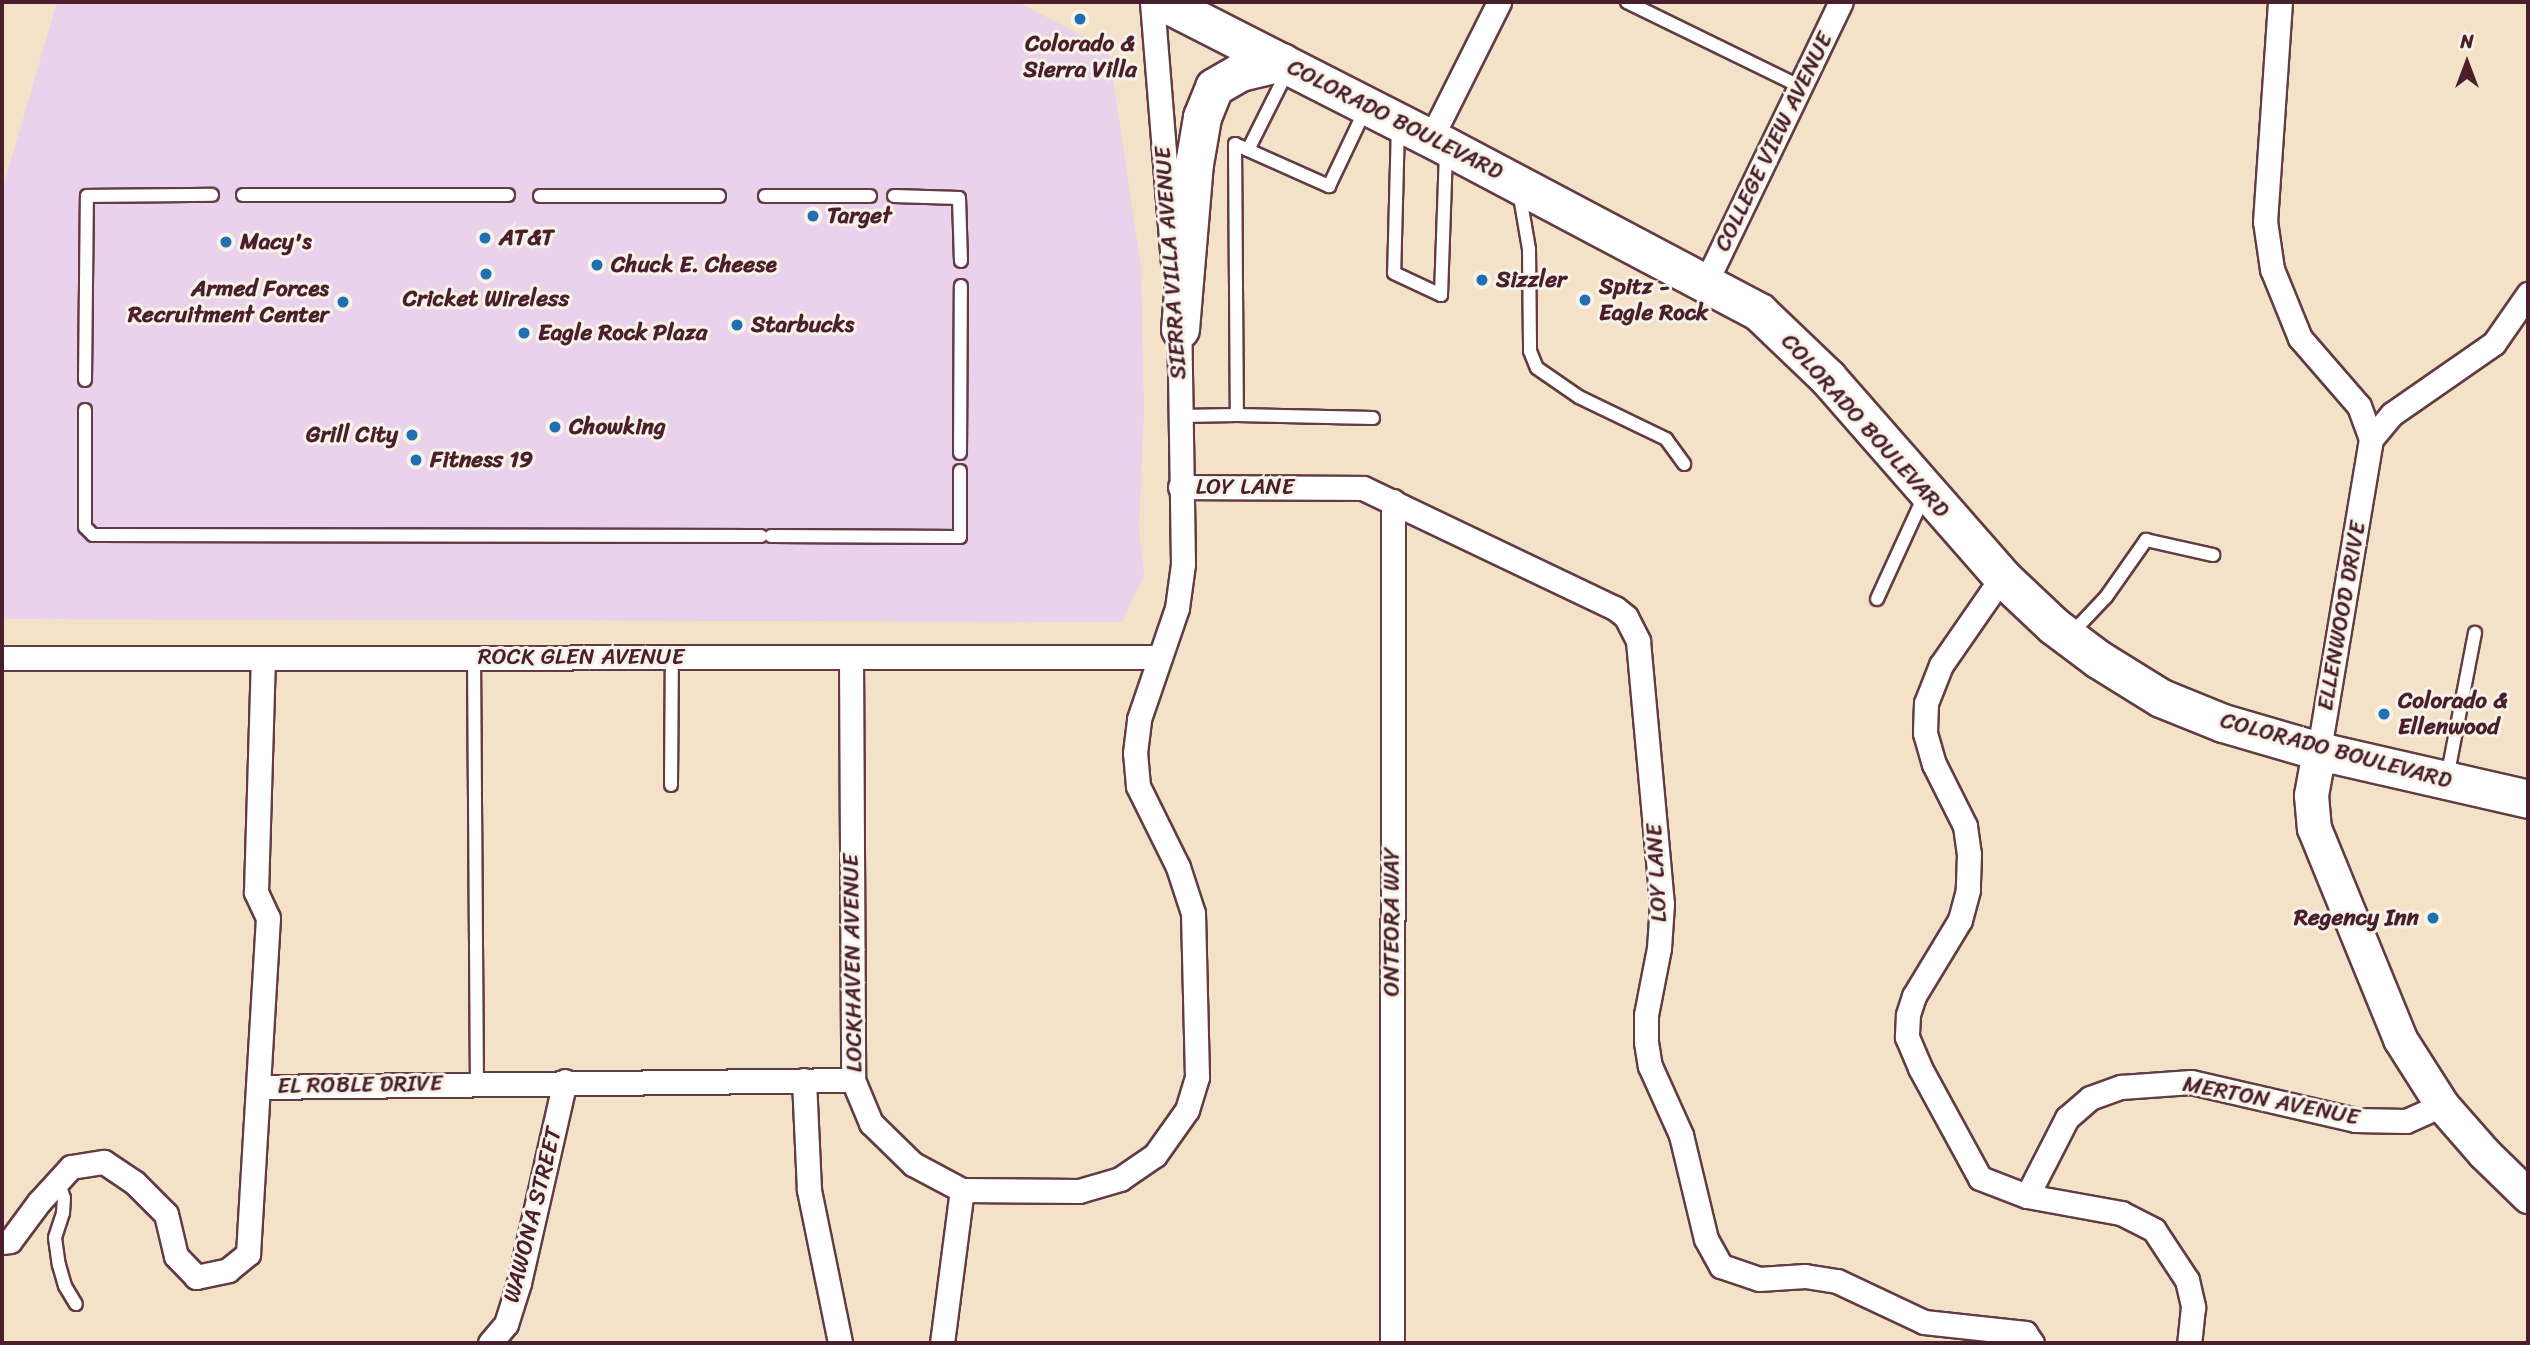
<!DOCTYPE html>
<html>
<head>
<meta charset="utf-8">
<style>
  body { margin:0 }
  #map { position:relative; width:2530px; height:1345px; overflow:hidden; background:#f3e2c8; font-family:Sriracha,sans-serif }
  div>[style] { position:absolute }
  .built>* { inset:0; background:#ead1ec }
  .roads { filter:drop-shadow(2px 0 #633c43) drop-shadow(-2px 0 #633c43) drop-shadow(0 2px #633c43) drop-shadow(0 -2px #633c43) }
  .lane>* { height:12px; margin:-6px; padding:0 6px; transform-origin:6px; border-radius:6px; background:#fff }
  .street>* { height:23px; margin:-11.5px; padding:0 11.5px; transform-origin:11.5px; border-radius:11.5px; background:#fff }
  .secondary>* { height:33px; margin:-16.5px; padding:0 16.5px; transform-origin:16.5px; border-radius:16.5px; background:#fff }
  .primary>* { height:37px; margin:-18.5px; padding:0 18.5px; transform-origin:18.5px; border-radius:18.5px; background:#fff }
  .dots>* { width:19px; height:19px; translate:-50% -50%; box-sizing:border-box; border:4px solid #f7f3e8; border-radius:50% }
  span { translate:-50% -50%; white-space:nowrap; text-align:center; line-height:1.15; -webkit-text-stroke:6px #f7f3e8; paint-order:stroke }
  .poi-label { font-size:23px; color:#4a1f2b; font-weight:700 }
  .left { translate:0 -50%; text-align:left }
  .right { translate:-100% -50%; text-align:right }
  .street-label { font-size:23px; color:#4a1f2b }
  .frame { position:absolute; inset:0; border:4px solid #4a1f2b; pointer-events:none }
  .north { position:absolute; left:2432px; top:28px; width:70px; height:70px; -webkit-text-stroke:5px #f7f3e8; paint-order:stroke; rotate:0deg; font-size:19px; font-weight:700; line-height:28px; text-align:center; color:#4a1f2b }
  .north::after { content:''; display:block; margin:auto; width:24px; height:32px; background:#4a1f2b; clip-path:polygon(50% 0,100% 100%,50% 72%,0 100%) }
</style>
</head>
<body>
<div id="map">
  <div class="built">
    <div style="clip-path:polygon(57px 2px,1018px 2px,1109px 50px,1141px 268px,1144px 410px,1139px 529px,1144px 576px,1122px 622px,2px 619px,2px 191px)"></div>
  </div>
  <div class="roads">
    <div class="lane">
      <div style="left:1627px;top:2px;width:194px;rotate:26deg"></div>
      <div style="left:1288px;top:70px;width:89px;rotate:116.6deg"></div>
      <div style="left:1248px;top:150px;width:89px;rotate:24deg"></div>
      <div style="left:1329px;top:186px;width:86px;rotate:-64.6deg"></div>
      <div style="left:1398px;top:125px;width:148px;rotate:91.5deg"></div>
      <div style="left:1394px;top:273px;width:52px;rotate:25.1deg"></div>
      <div style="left:1441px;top:295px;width:143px;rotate:-88deg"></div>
      <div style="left:1248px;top:150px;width:14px;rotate:-155deg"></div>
      <div style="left:1235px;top:144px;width:271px;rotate:89.6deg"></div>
      <div style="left:1237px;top:415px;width:136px;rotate:1.3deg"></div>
      <div style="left:1519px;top:191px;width:59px;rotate:80.2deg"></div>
      <div style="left:1529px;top:249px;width:102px;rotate:89.4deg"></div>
      <div style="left:1530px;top:351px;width:18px;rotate:68deg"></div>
      <div style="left:1537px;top:368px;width:51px;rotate:34.6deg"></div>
      <div style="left:1579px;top:397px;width:97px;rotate:25.8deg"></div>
      <div style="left:1666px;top:439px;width:31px;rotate:54deg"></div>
      <div style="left:243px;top:195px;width:265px"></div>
      <div style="left:540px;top:196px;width:179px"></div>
      <div style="left:765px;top:196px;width:105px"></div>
      <div style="left:894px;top:196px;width:65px;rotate:1.8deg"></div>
      <div style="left:959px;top:198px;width:63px;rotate:88.2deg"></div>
      <div style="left:85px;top:380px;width:184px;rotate:-89.4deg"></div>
      <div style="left:87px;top:196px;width:125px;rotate:-0.5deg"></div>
      <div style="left:85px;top:410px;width:117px;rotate:90deg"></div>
      <div style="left:85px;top:527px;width:11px;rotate:45deg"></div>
      <div style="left:93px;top:535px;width:668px;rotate:0.09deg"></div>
      <div style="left:1180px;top:416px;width:57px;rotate:-1deg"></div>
      <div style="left:960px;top:453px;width:167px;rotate:-89.7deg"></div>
      <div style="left:771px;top:536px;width:189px;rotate:0.3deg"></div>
      <div style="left:960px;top:537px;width:66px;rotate:-90deg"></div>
      <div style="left:1877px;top:599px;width:115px;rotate:-65.4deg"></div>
      <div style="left:2071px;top:634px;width:51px;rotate:-46.6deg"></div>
      <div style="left:2106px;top:597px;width:70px;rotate:-54.9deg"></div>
      <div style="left:2146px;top:540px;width:69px;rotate:12.6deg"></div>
      <div style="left:474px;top:657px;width:426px;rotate:89.6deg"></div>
      <div style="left:2447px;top:778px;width:148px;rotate:-79.1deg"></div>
      <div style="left:671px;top:785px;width:128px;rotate:-89.6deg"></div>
      <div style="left:58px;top:1181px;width:18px;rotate:71deg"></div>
      <div style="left:64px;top:1198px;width:15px;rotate:94deg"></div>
      <div style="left:63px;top:1213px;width:26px;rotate:108deg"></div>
      <div style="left:55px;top:1238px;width:27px;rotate:82deg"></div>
      <div style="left:59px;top:1265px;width:22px;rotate:74deg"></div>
      <div style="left:65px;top:1286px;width:21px;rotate:59deg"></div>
    </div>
    <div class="street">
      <div style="left:1152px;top:2px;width:260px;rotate:85.4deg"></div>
      <div style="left:2280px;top:2px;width:220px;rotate:93.9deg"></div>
      <div style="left:2265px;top:221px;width:49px;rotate:81.7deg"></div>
      <div style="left:2272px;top:269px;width:74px;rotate:67.9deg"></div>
      <div style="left:2300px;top:338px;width:90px;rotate:49.1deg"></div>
      <div style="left:2359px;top:406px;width:35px;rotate:70deg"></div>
      <div style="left:2371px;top:439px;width:316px;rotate:99.5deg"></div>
      <div style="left:1431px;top:138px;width:152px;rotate:-63.4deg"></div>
      <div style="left:1706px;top:282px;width:311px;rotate:-64.3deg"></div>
      <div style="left:2371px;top:439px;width:33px;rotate:-50deg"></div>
      <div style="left:2392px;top:414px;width:124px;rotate:-34.8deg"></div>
      <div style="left:2494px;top:343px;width:60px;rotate:-55.2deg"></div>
      <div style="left:1180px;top:487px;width:183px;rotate:0.3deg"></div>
      <div style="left:1363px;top:488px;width:279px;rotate:25.5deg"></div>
      <div style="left:1615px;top:608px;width:14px;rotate:39deg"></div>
      <div style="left:1626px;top:617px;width:27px;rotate:63deg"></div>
      <div style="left:1638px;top:641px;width:264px;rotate:84.8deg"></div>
      <div style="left:1662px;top:904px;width:44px;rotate:93.9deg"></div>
      <div style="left:1659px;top:948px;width:68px;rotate:101deg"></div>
      <div style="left:1646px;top:1015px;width:27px;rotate:90deg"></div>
      <div style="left:1646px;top:1042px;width:24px;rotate:81deg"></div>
      <div style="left:1650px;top:1066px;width:76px;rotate:65.8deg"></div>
      <div style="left:1681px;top:1135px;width:107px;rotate:76.5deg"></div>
      <div style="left:1706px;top:1239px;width:31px;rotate:61deg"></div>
      <div style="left:1721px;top:1266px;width:40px;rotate:18.9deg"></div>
      <div style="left:1759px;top:1279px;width:46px;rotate:-3.7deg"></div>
      <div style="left:1805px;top:1276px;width:32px;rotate:9deg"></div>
      <div style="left:1837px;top:1281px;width:96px;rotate:25.2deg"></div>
      <div style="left:1924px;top:1322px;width:102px;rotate:6.2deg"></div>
      <div style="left:2025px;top:1333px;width:12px;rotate:55deg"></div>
      <div style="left:2002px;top:577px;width:107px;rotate:124.7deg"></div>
      <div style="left:1941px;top:665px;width:41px;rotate:111.5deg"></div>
      <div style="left:1926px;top:703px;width:30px;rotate:92deg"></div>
      <div style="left:1925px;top:733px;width:32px;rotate:74deg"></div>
      <div style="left:1934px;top:764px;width:69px;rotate:63.4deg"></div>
      <div style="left:1965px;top:826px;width:28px;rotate:82deg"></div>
      <div style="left:1969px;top:854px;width:36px;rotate:92deg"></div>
      <div style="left:1968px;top:890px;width:31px;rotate:105deg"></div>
      <div style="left:1960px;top:920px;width:89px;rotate:121.2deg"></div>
      <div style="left:1914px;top:996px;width:20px;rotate:108deg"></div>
      <div style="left:1908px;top:1015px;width:22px;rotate:93deg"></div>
      <div style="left:1907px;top:1037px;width:34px;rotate:67deg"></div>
      <div style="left:1920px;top:1068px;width:125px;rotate:61.4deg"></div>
      <div style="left:1980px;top:1178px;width:50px;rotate:21deg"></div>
      <div style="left:2027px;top:1196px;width:96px;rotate:10.3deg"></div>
      <div style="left:2121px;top:1213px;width:37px;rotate:27deg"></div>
      <div style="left:2154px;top:1230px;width:60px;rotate:56.6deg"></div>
      <div style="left:2187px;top:1280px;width:28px;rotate:77deg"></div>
      <div style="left:2193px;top:1307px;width:36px;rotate:96deg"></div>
      <div style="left:851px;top:657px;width:423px;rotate:89.7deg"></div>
      <div style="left:853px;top:1080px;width:47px;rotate:67.3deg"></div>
      <div style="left:871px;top:1123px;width:59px;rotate:44.3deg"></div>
      <div style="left:913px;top:1164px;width:55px;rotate:28deg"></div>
      <div style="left:962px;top:1190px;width:117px;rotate:0.5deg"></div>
      <div style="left:1079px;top:1191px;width:43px;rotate:-16.3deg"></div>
      <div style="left:1120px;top:1179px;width:42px;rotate:-34.4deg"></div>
      <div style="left:1155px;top:1155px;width:55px;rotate:-54.6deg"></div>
      <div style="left:1187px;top:1110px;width:34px;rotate:-73deg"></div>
      <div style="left:1197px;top:1077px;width:164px;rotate:-91.4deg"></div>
      <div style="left:1193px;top:913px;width:48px;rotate:-108.1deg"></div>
      <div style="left:1178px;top:867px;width:90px;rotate:-116.3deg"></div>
      <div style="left:1138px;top:786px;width:33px;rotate:-95deg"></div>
      <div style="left:1135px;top:753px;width:34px;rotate:-83deg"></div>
      <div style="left:1139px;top:719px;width:117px;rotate:-71.1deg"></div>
      <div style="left:1177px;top:608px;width:44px;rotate:-82.2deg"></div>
      <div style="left:1183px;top:564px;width:248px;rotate:-90.9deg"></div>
      <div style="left:2px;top:658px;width:1158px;rotate:-0.05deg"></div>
      <div style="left:804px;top:1080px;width:110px;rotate:87.4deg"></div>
      <div style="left:809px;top:1190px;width:156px;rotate:78.5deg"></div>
      <div style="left:258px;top:1087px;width:595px;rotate:-0.67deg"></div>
      <div style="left:2027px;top:1196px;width:88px;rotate:-62.9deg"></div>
      <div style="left:2067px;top:1118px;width:30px;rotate:-41deg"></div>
      <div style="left:2090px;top:1098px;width:33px;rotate:-20deg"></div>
      <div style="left:2121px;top:1087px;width:70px;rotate:-4.1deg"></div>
      <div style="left:2191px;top:1082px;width:168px;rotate:13deg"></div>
      <div style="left:2355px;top:1120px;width:51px;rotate:1.1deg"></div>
      <div style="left:2406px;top:1121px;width:39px;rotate:-24deg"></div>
      <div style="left:2px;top:1242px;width:8px;rotate:-7deg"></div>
      <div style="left:10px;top:1241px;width:49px;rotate:-53.4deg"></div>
      <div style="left:39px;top:1202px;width:47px;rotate:-47.6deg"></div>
      <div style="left:71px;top:1167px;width:33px;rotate:-9deg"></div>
      <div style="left:104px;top:1162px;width:36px;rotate:34deg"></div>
      <div style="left:134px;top:1182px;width:45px;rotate:45deg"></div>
      <div style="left:166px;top:1214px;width:43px;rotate:76.6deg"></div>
      <div style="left:176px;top:1256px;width:29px;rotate:46deg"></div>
      <div style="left:196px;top:1277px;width:33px;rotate:-12deg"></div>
      <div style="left:228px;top:1270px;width:26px;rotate:-39deg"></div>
      <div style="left:248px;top:1254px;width:337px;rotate:-86.6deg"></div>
      <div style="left:268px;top:918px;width:29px;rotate:-115deg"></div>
      <div style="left:256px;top:892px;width:234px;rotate:-88.3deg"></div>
      <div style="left:490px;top:1343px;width:25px;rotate:-50deg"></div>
      <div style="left:506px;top:1324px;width:43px;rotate:-72.4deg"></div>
      <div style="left:519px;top:1283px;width:207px;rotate:-77.2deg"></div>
      <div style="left:942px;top:1343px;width:154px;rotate:-82.6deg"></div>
      <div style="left:1392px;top:1343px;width:842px;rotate:-89.93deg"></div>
    </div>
    <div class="secondary">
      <div style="left:2319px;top:751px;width:45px;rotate:100.3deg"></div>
      <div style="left:2311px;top:795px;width:33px;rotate:85deg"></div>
      <div style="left:2314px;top:828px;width:228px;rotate:67.8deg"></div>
      <div style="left:2400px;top:1039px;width:78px;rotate:57.5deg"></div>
      <div style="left:2442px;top:1105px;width:64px;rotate:48.8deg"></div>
      <div style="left:2484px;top:1153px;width:62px;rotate:44.3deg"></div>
    </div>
    <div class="primary">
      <div style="left:1163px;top:2px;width:318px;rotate:27deg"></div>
      <div style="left:1446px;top:146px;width:354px;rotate:27.9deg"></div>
      <div style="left:1759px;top:312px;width:95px;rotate:43.7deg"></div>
      <div style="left:1828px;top:378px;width:264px;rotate:48.8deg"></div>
      <div style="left:2002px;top:577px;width:71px;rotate:43.3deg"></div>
      <div style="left:2054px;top:626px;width:55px;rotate:36.9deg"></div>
      <div style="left:2098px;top:659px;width:74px;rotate:31.8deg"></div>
      <div style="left:2161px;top:698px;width:67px;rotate:22deg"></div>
      <div style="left:2223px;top:723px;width:100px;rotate:16.3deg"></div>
      <div style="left:2319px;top:751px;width:214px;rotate:12.9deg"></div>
      <div style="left:1180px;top:329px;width:166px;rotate:-85.2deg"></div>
      <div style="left:1194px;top:164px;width:48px;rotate:-80.3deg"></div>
      <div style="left:1202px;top:117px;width:32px;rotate:-68deg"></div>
      <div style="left:1214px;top:87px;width:30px;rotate:-30deg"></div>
      <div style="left:1240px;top:72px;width:43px;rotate:-13.4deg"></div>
    </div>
  </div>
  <div class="dots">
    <div style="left:1080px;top:19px;background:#1f6fb2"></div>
    <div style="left:813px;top:216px;background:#1f6fb2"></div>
    <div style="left:485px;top:238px;background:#1f6fb2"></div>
    <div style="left:226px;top:242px;background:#1f6fb2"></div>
    <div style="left:597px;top:265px;background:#1f6fb2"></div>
    <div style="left:486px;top:274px;background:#1f6fb2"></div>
    <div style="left:1482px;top:280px;background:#1f6fb2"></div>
    <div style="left:1585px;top:300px;background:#1f6fb2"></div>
    <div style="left:343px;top:302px;background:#1f6fb2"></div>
    <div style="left:737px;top:325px;background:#1f6fb2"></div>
    <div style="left:524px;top:333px;background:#1f6fb2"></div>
    <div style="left:555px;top:427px;background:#1f6fb2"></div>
    <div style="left:412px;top:435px;background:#1f6fb2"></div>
    <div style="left:416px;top:460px;background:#1f6fb2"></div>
    <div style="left:2384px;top:714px;background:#1f6fb2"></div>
    <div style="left:2433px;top:918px;background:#1f6fb2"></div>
  </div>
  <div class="poi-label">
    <span style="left:1080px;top:57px">Colorado &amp;<br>Sierra Villa</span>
    <span class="left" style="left:827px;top:216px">Target</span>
    <span class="left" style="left:499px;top:238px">AT&amp;T</span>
    <span class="left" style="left:240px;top:242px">Macy's</span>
    <span class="left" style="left:611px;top:265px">Chuck E. Cheese</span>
    <span class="left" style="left:1496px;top:280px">Sizzler</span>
    <span class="left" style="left:1599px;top:300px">Spitz -<br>Eagle Rock</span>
    <span class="right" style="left:329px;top:302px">Armed Forces<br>Recruitment Center</span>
    <span style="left:486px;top:299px">Cricket Wireless</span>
    <span class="left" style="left:751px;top:325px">Starbucks</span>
    <span class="left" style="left:538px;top:333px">Eagle Rock Plaza</span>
    <span class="left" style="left:569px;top:427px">Chowking</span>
    <span class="right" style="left:398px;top:435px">Grill City</span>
    <span class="left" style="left:430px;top:460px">Fitness 19</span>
    <span class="left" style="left:2398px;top:714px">Colorado &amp;<br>Ellenwood</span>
    <span class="right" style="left:2419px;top:918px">Regency Inn</span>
  </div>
  <div class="street-label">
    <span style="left:1395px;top:120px;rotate:27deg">COLORADO BOULEVARD</span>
    <span style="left:1774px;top:142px;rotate:-64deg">COLLEGE VIEW AVENUE</span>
    <span style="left:1171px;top:263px;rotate:-94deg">SIERRA VILLA AVENUE</span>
    <span style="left:1865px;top:426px;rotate:48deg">COLORADO BOULEVARD</span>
    <span style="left:1245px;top:487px">LOY LANE</span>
    <span style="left:2342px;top:616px;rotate:-80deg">ELLENWOOD DRIVE</span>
    <span style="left:581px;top:657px">ROCK GLEN AVENUE</span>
    <span style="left:2336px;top:751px;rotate:15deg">COLORADO BOULEVARD</span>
    <span style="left:1657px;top:873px;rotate:-93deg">LOY LANE</span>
    <span style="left:1392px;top:922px;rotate:-90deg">ONTEORA WAY</span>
    <span style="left:853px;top:963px;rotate:-91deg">LOCKHAVEN AVENUE</span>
    <span style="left:360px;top:1085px;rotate:-1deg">EL ROBLE DRIVE</span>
    <span style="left:2271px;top:1101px;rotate:11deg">MERTON AVENUE</span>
    <span style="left:533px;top:1215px;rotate:-76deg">WAWONA STREET</span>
  </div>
  <div class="frame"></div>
  <div class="north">N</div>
</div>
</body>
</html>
